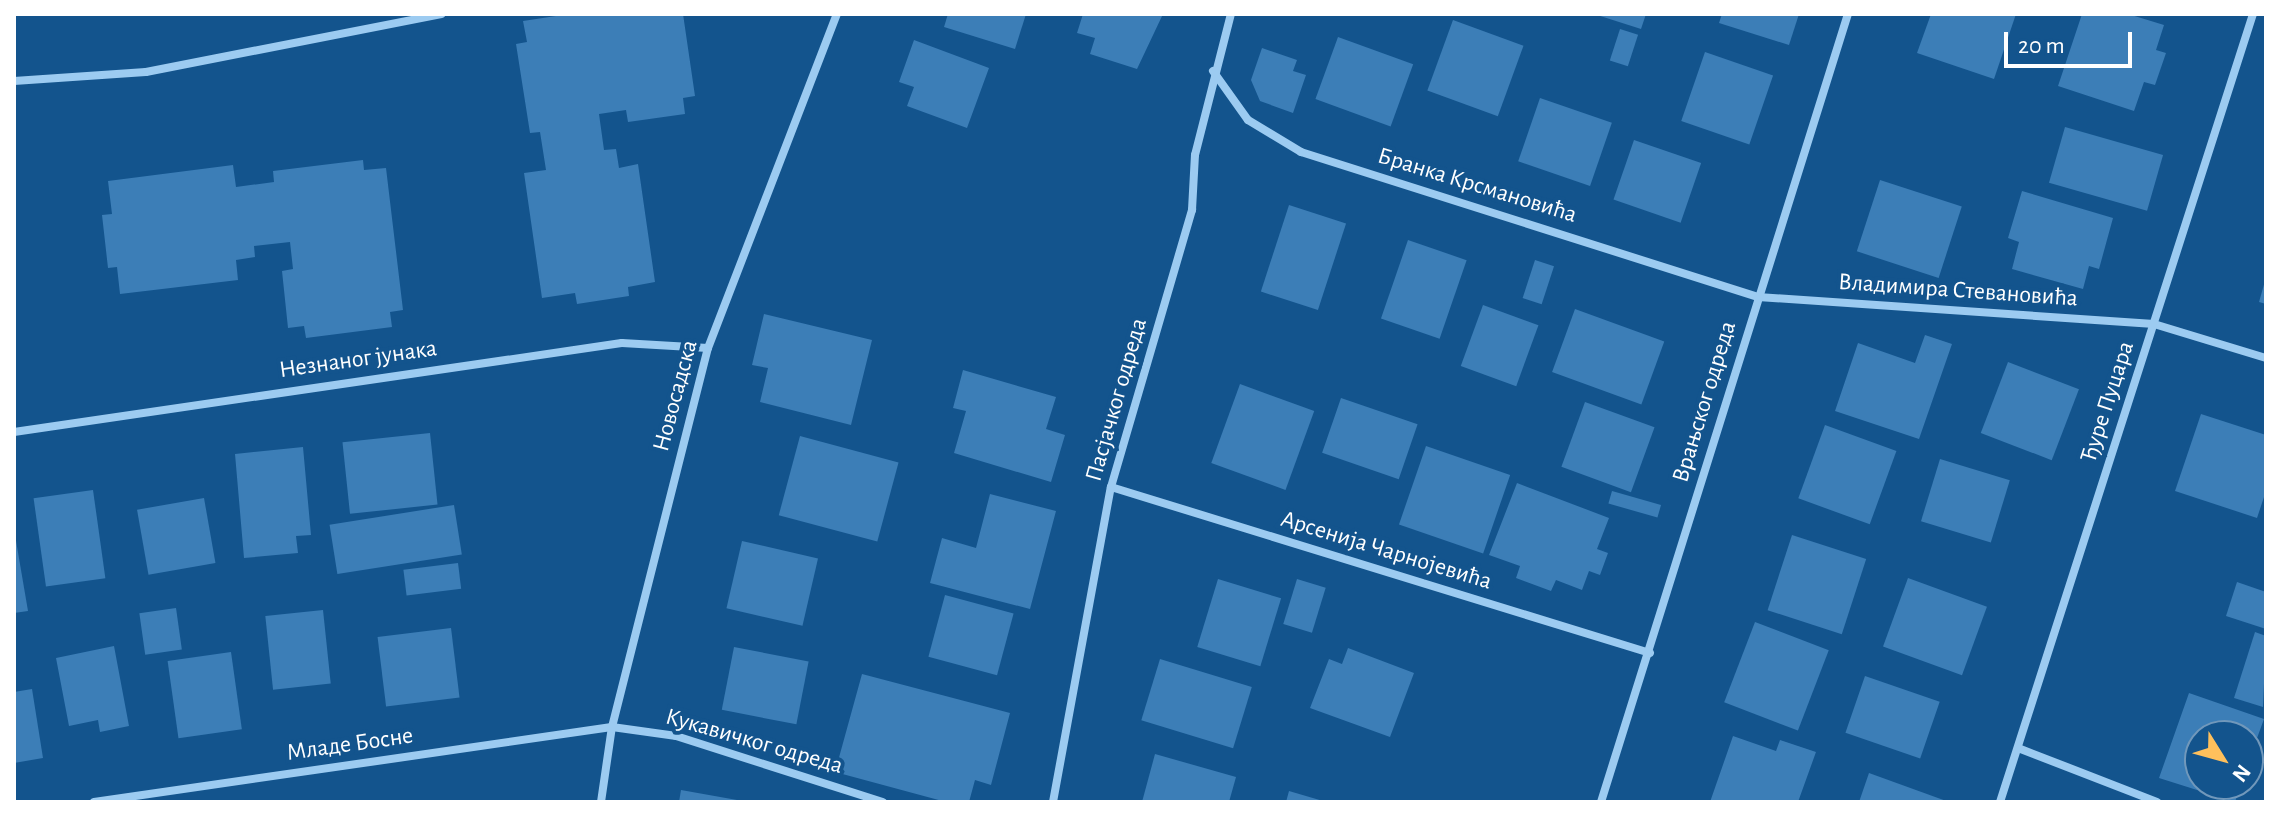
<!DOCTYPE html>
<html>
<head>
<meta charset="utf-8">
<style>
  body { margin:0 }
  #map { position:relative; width:2280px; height:816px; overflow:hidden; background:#13548d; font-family:"Alegreya Sans",sans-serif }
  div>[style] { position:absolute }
  .building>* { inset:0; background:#3c7eb7; transform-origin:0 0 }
  .street>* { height:8px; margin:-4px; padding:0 4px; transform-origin:4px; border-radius:4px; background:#9ccbf1 }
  span { translate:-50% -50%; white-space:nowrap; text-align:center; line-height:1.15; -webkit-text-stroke:8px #13548d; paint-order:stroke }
  .street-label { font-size:24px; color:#fff }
  .frame { position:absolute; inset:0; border:16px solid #fff; pointer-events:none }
  .north { position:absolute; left:2184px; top:720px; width:80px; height:80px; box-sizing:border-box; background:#13548d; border:2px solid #7198bb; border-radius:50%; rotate:127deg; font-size:22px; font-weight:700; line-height:32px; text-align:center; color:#fff }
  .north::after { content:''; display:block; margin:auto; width:28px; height:36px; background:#ffc05c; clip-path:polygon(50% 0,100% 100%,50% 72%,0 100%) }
  .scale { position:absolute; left:2004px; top:32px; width:128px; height:36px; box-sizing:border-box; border:4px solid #fff; border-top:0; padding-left:10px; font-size:24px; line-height:28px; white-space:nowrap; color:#fff; -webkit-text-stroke:6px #13548d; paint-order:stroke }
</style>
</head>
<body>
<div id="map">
  <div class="building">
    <div style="clip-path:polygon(569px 14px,683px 14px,695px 96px,683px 98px,685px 114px,628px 122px,626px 110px,599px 114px,604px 150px,616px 149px,619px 168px,638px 164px,655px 282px,628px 287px,629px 296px,577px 304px,575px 293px,542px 298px,524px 173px,546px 170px,540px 132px,530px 133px,516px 44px,527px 42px,523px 21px)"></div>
    <div style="clip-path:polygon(948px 14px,1026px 14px,1015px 49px,944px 27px)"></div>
    <div style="clip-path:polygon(1083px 14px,1163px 14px,1137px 69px,1090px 54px,1095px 38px,1077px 33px)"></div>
    <div style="clip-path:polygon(1594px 14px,1646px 14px,1641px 29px)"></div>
    <div style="clip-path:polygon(1722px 14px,1799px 14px,1789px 45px,1719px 23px)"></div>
    <div style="clip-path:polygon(1931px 14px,2016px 14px,1994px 79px,1917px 53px)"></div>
    <div style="clip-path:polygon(2082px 14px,2128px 14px,2164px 25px,2156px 50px,2166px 53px,2155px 85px,2144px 82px,2134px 111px,2058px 86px)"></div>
    <div style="left:1453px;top:20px;width:75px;height:75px;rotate:20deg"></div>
    <div style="left:1620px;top:29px;width:19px;height:33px;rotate:18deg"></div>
    <div style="left:1338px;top:37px;width:80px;height:66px;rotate:20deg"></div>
    <div style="clip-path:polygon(914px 40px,989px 68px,967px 128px,907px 106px,914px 87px,899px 82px)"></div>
    <div style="clip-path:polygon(1262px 48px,1297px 60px,1293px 71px,1306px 75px,1293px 113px,1260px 101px,1251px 80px)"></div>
    <div style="left:1705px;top:52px;width:72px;height:73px;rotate:19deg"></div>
    <div style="left:1540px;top:98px;width:76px;height:67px;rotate:19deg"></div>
    <div style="left:2065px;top:127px;width:102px;height:58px;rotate:16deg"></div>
    <div style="left:1634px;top:140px;width:71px;height:63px;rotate:19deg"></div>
    <div style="clip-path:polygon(363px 160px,364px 170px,386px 168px,403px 310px,390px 312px,392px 327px,306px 338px,304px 326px,288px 328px,282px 271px,293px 269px,290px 242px,254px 246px,255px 257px,236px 260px,238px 280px,120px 294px,117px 267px,108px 268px,102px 215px,112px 214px,108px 181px,233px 165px,236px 187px,274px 182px,273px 171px)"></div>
    <div style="left:1880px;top:180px;width:86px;height:75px;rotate:18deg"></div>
    <div style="clip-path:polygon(2022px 191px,2113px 218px,2099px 269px,2089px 266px,2083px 289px,2012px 269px,2019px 242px,2008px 238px)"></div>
    <div style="left:1289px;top:205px;width:60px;height:91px;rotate:18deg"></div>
    <div style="left:1408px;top:240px;width:62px;height:83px;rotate:19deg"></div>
    <div style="left:1535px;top:260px;width:20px;height:40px;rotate:18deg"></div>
    <div style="clip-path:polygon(2265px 281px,2266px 281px,2266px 304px,2259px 302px)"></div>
    <div style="left:1483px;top:305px;width:59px;height:65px;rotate:20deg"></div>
    <div style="left:1575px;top:309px;width:95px;height:67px;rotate:20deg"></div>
    <div style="clip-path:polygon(764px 314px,872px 340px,851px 425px,760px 402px,768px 368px,752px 365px)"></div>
    <div style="clip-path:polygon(1925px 335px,1952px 344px,1919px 439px,1835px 411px,1858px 343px,1915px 363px)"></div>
    <div style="left:2008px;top:362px;width:76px;height:76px;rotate:21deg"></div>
    <div style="clip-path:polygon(963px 370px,1056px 397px,1046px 429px,1065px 435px,1051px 482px,954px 453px,966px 411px,953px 408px)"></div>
    <div style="left:1240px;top:384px;width:79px;height:84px;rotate:20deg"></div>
    <div style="left:1341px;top:398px;width:81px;height:58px;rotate:19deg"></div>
    <div style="left:1585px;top:402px;width:74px;height:69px;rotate:20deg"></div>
    <div style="clip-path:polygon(2201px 414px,2266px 435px,2266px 491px,2257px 518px,2175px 491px)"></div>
    <div style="left:1825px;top:425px;width:76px;height:78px;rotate:20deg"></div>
    <div style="left:430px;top:433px;width:72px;height:88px;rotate:84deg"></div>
    <div style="left:800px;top:436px;width:102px;height:82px;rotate:15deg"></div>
    <div style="left:1426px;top:446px;width:89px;height:83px;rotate:19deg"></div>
    <div style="clip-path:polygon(303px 447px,311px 535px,296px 536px,298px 553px,244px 558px,235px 454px)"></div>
    <div style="left:1940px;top:459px;width:73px;height:65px;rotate:17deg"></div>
    <div style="clip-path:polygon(1517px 483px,1609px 518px,1597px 549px,1608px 553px,1600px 575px,1589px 571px,1582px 590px,1556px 580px,1551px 591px,1516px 578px,1520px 566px,1489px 555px)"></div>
    <div style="left:93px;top:490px;width:89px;height:60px;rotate:82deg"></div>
    <div style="left:1612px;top:491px;width:51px;height:13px;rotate:16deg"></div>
    <div style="clip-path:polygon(990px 494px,1056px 511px,1030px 609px,930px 583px,942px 538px,976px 548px)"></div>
    <div style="left:204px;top:498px;width:66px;height:68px;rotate:80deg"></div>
    <div style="left:454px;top:505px;width:50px;height:126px;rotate:81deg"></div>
    <div style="clip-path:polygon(14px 529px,28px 611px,14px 613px)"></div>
    <div style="left:1792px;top:535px;width:78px;height:79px;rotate:18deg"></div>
    <div style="left:742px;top:541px;width:78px;height:69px;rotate:13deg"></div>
    <div style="left:458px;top:563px;width:26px;height:55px;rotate:83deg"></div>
    <div style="left:1908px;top:578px;width:84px;height:73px;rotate:20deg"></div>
    <div style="left:1218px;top:579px;width:66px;height:71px;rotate:17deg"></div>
    <div style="left:1297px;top:579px;width:30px;height:47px;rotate:17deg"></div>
    <div style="clip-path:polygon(2237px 582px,2266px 592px,2266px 629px,2226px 616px)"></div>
    <div style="left:945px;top:595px;width:71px;height:64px;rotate:15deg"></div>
    <div style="left:176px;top:608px;width:42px;height:37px;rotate:82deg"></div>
    <div style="left:323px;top:610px;width:74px;height:58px;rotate:84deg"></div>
    <div style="left:1755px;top:622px;width:79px;height:86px;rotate:21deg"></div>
    <div style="left:451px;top:628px;width:70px;height:74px;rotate:83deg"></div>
    <div style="clip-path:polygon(2255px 632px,2266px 636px,2263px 707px,2234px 698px)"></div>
    <div style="clip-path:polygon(114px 646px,129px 726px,100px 732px,98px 720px,69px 726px,56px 658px)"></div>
    <div style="left:734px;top:647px;width:76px;height:64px;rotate:11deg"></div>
    <div style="clip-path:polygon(1348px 648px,1414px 673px,1390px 737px,1310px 708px,1329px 659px,1342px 664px)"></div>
    <div style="left:231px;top:652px;width:78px;height:64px;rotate:82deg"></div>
    <div style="left:1160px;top:659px;width:96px;height:64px;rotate:17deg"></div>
    <div style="clip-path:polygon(862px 674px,1010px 713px,991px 785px,975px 780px,969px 802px,946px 802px,835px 772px)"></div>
    <div style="left:1865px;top:676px;width:79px;height:60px;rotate:19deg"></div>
    <div style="clip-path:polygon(32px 689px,43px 758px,14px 763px,14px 692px)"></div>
    <div style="clip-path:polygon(2189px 693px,2264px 719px,2248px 763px,2248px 736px,2200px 736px,2200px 784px,2241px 784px,2235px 802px,2159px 778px)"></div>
    <div style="clip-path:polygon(1733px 736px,1776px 751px,1780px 740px,1816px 752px,1798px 802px,1710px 802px)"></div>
    <div style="clip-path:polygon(1155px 754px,1236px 777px,1229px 802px,1142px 802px)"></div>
    <div style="clip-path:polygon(1869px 773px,1949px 802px,1859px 802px)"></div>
    <div style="clip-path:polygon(681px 790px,737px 800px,737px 802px,679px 802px)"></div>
    <div style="clip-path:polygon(1289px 791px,1323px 801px,1323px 802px,1286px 802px)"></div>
  </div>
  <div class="street">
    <div style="left:1213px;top:71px;width:60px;rotate:54.5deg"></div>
    <div style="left:1248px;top:120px;width:62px;rotate:31.1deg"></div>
    <div style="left:1301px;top:152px;width:479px;rotate:17.6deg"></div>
    <div style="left:1758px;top:297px;width:397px;rotate:3.9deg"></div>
    <div style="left:2154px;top:324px;width:117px;rotate:16.9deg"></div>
    <div style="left:14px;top:81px;width:132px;rotate:-3.9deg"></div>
    <div style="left:146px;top:72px;width:301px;rotate:-11.1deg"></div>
    <div style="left:14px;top:432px;width:614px;rotate:-8.33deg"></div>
    <div style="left:622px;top:343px;width:86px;rotate:3.3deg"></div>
    <div style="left:1111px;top:487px;width:564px;rotate:17.12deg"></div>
    <div style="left:2018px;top:748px;width:149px;rotate:21.2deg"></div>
    <div style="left:94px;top:802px;width:523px;rotate:-8.24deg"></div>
    <div style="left:612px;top:727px;width:65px;rotate:8deg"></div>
    <div style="left:676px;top:736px;width:217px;rotate:17.7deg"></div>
    <div style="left:601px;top:802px;width:76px;rotate:-81.7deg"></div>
    <div style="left:612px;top:727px;width:391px;rotate:-75.8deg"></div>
    <div style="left:708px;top:348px;width:358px;rotate:-68.9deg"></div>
    <div style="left:1053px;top:802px;width:320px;rotate:-79.6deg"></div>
    <div style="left:1111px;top:487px;width:289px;rotate:-73.7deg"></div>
    <div style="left:1192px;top:210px;width:55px;rotate:-86.9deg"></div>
    <div style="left:1195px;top:155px;width:146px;rotate:-75.7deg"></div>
    <div style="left:1601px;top:802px;width:826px;rotate:-72.6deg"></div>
    <div style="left:2000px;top:802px;width:828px;rotate:-72.2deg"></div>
  </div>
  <div class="street-label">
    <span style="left:1477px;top:186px;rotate:17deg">Бранка Крсмановића</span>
    <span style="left:1958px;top:291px;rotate:4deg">Владимира Стевановића</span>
    <span style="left:358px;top:360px;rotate:-8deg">Незнаног јунака</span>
    <span style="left:676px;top:396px;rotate:-75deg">Новосадска</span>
    <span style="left:1117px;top:400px;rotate:-74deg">Пасјачког одреда</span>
    <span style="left:1705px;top:402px;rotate:-73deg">Врањског одреда</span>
    <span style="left:2108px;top:402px;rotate:-72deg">Ђуре Пуцара</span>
    <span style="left:1386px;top:551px;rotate:17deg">Арсенија Чарнојевића</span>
    <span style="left:754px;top:742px;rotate:16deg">Кукавичког одреда</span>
    <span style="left:350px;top:745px;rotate:-8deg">Младе Босне</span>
  </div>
  <div class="frame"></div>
  <div class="north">N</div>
  <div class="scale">20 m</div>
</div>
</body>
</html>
